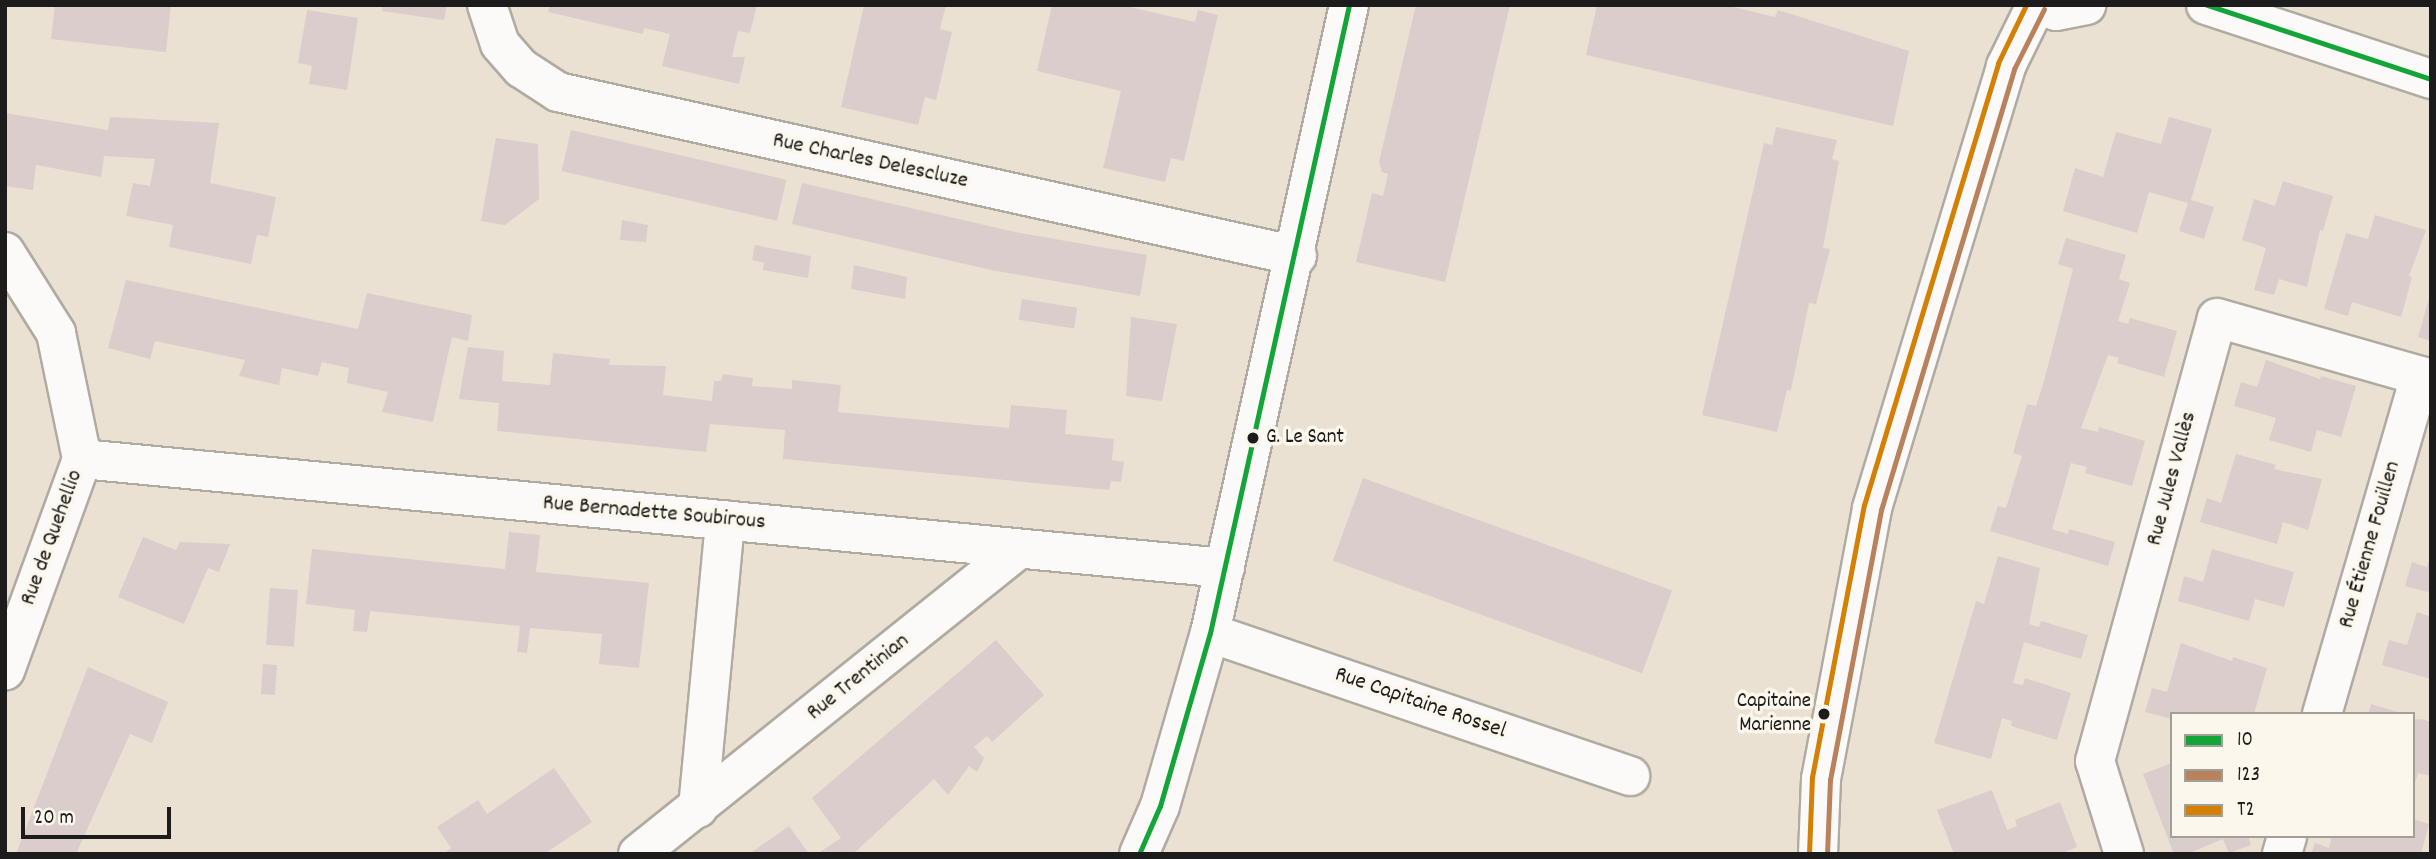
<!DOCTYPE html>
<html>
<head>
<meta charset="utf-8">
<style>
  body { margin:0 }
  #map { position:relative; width:2436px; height:859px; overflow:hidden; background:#eae1d2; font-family:Dekko,sans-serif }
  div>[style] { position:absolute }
  .building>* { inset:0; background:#dbcdcb; transform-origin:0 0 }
  .roads { filter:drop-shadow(2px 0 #b0aba1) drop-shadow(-2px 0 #b0aba1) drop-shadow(0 2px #b0aba1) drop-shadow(0 -2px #b0aba1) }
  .street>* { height:38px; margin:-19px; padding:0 19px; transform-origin:19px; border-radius:19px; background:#fcfaf8 }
  .secondary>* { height:38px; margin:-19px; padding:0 19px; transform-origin:19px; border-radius:19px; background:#fcfaf8 }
  .bus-1>* { height:5px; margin:-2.5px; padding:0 2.5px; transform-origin:2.5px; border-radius:2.5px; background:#13a538 }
  .bus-2>* { height:5px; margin:-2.5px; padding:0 2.5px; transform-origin:2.5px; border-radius:2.5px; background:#b9825d }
  .bus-3>* { height:5px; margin:-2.5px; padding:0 2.5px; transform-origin:2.5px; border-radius:2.5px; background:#d38004 }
  .dots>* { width:19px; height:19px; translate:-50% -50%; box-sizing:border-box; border:4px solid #fbf7ec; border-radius:50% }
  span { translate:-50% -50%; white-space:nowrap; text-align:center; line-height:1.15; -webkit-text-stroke:7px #fbf7ec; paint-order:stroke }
  .bus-label { font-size:21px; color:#1c1c1c }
  .left { translate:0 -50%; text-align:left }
  .right { translate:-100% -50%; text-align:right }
  .street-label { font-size:23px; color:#1c1c1c }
  .frame { position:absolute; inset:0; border:7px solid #1c1c1c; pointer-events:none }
  .legend { position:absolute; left:2170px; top:712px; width:245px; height:126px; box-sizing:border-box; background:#fbf7ec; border:2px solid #a29f99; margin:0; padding:9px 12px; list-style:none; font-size:21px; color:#1c1c1c }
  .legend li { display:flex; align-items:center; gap:14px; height:35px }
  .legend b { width:35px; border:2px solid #a29f99 }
  .scale { position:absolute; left:21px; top:807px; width:150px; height:32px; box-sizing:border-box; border:4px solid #1c1c1c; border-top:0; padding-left:9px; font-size:21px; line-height:24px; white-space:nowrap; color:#1c1c1c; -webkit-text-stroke:5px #fbf7ec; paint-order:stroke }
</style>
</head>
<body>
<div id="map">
  <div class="building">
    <div style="clip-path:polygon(55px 5px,171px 5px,166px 52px,51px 39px)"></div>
    <div style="clip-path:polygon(383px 5px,447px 5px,444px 20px,382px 11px)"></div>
    <div style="clip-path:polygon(550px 5px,757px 5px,750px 33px,738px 31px,732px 57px,745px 57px,739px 84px,662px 66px,670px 34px,644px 28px,643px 34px,548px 12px)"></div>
    <div style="clip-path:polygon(864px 5px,946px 5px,940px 29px,952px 32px,936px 100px,925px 97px,918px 125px,841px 107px)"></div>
    <div style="clip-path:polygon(1052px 5px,1121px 5px,1195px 22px,1198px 10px,1218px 15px,1184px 161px,1171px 158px,1165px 182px,1103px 168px,1121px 91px,1037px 71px)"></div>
    <div style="clip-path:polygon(1416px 5px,1510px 5px,1445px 282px,1356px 262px,1372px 193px,1383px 196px,1388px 174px,1382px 172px,1379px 162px)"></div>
    <div style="clip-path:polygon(1597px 5px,1725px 5px,1775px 17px,1778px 10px,1909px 51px,1893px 126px,1586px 55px)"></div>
    <div style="clip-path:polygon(307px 10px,358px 18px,347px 90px,309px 84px,312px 66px,298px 63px)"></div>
    <div style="clip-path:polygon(5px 113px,108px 130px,110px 117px,219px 123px,210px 183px,276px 197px,268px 237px,257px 235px,251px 264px,169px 247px,173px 225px,126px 216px,133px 183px,150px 186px,155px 159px,104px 156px,101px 177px,36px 165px,33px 190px,5px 186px)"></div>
    <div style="clip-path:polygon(2169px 117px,2212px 129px,2191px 200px,2214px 207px,2204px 239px,2179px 231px,2188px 203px,2149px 192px,2137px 233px,2063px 211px,2075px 168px,2103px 177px,2116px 132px,2161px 144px)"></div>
    <div style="clip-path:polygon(1776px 127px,1837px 140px,1832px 159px,1839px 161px,1823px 248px,1830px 249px,1816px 304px,1809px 303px,1791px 390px,1787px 390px,1777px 432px,1702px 415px,1764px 143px,1772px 145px)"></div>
    <div style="left:571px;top:130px;width:221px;height:42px;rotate:13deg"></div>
    <div style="clip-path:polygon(496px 138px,538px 144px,539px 199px,505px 225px,481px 221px)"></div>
    <div style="clip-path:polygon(2283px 181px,2333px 196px,2323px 231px,2320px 230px,2307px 287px,2279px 279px,2274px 295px,2254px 290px,2266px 248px,2242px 240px,2254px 199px,2275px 206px)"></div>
    <div style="clip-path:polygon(802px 183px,1015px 232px,1147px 255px,1140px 296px,991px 270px,792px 224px)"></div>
    <div style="clip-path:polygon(2375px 215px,2426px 230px,2409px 276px,2412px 277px,2401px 317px,2352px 302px,2348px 316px,2324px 309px,2346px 233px,2368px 239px)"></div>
    <div style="clip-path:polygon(622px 220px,648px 225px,646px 242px,620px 240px)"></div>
    <div style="clip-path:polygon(2066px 238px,2126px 255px,2119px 279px,2130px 283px,2118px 321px,2128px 324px,2130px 318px,2177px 331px,2164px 377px,2117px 363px,2119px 358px,2108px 355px,2081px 428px,2098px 432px,2099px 427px,2145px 441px,2132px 486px,2085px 473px,2087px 467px,2071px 463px,2052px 529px,2068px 534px,2069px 529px,2115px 542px,2108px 566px,1990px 531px,1998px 506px,2006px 508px,2022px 456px,2013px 453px,2027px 404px,2036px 406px,2044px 381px,2073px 269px,2058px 264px)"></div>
    <div style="clip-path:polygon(755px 245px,811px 256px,808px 278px,763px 270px,764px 263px,752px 260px)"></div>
    <div style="clip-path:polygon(854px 265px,907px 277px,905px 299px,851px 289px)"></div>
    <div style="clip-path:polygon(126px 280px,358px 329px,367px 293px,472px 315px,468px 341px,452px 337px,433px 422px,382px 412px,388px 392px,347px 383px,349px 368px,322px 362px,318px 376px,282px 368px,279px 385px,239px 376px,245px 360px,155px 341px,150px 359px,108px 348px)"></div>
    <div style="clip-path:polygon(2430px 295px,2431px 295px,2431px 341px,2418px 337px)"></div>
    <div style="left:1022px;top:299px;width:56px;height:21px;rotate:9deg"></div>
    <div style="clip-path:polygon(1131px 317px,1177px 324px,1162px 401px,1126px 396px)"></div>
    <div style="clip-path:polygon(468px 347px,504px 351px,502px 381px,550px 385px,553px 353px,610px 359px,609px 365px,666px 366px,663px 395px,712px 401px,714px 381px,721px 381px,723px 374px,753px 378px,752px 386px,792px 389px,792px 380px,841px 385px,838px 412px,1009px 428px,1011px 405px,1067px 410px,1065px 434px,1114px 439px,1112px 460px,1124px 462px,1121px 482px,1111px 481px,1109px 490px,783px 459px,785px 430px,748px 427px,710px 424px,706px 452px,497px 431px,499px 403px,459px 399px)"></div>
    <div style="clip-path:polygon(2266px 360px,2320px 379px,2321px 376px,2356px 386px,2341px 437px,2317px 430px,2311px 452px,2269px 440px,2276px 418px,2234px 406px,2241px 382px,2257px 387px)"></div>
    <div style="clip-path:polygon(2236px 454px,2276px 465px,2274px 469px,2322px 479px,2308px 530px,2283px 522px,2277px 544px,2200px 522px,2207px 498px,2221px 503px)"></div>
    <div style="left:1363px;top:478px;width:329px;height:88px;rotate:20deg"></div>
    <div style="clip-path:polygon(509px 532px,540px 535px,536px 572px,649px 583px,639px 668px,599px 664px,602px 634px,530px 628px,527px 653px,517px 652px,520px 626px,370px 611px,367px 632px,353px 631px,355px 610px,306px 604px,312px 549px,505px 569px)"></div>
    <div style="clip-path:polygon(143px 537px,176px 550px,180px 542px,230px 544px,219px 572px,208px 568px,184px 624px,118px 597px)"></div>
    <div style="clip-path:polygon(2212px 549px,2294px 572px,2284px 607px,2255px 599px,2249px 621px,2178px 601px,2184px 576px,2203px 582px)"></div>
    <div style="clip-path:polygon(2431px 555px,2431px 593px,2405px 586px,2412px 562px,2427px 567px)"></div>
    <div style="clip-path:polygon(1998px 556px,2040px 568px,2029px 624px,2039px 627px,2041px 621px,2088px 635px,2081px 659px,2024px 642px,2013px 683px,2023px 685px,2025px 678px,2071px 693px,2064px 716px,2057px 740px,2011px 726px,2012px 721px,2002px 718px,1991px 759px,1934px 743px,1976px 601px,1984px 604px)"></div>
    <div style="left:270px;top:588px;width:28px;height:57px;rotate:4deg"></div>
    <div style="clip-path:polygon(2417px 612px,2431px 617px,2431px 679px,2382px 665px,2389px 640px,2407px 645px)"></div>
    <div style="clip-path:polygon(996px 640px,1044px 695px,992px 742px,987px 736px,974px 747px,984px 758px,977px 772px,969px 766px,948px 795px,934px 779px,853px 854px,817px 854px,841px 838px,812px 798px)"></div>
    <div style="clip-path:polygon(2181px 643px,2232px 661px,2233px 657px,2267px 668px,2254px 714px,2172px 714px,2172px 719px,2145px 712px,2152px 688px,2167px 692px)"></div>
    <div style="left:263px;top:664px;width:14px;height:30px;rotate:4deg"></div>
    <div style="clip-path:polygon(88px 667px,168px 702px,152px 743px,130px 734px,76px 854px,16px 854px)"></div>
    <div style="clip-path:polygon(2371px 704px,2401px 713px,2401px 714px,2368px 714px)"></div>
    <div style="clip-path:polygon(2422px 719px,2431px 722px,2431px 776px,2418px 773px,2414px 786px,2413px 720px)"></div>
    <div style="clip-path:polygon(2172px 763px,2172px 836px,2248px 836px,2251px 845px,2229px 853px,2223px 839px,2187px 854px,2174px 854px,2143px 774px)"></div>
    <div style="clip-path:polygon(554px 768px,592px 822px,544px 854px,443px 854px,451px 848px,437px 827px,478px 800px,487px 814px)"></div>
    <div style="clip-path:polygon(1992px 790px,2007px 830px,2017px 826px,2015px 820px,2060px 802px,2077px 847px,2060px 854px,1954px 854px,1937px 810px)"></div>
    <div style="clip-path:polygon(2413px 819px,2429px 824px,2421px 854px,2311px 854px,2315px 843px,2329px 848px,2332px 836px,2413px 836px)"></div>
    <div style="clip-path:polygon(789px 826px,809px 854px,749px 854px)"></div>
  </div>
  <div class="roads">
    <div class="street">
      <div style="left:487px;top:5px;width:41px;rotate:71.6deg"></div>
      <div style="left:500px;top:44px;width:32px;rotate:49deg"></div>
      <div style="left:521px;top:68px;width:44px;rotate:33deg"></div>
      <div style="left:558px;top:92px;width:757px;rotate:12.51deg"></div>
      <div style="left:5px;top:252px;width:96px;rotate:57.8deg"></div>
      <div style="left:56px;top:333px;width:129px;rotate:78.3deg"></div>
      <div style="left:82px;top:459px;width:225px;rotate:110deg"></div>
      <div style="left:82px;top:459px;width:1148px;rotate:5.45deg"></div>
      <div style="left:1210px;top:633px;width:444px;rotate:18.8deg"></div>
      <div style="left:2322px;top:714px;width:352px;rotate:-73.8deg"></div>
      <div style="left:698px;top:808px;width:289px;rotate:-84.6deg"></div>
      <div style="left:638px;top:854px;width:488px;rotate:-38.7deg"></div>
      <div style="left:1139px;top:854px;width:52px;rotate:-66.4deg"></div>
      <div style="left:1160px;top:806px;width:180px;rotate:-73.9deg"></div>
      <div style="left:1210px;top:633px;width:643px;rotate:-77.52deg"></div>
      <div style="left:2124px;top:854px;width:97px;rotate:-107.3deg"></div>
      <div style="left:2095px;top:761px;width:459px;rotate:-74.6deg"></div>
      <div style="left:2217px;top:318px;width:223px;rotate:15.9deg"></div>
      <div style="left:2282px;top:854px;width:19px;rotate:-74deg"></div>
    </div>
    <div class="secondary">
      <div style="left:2038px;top:5px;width:19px;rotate:18deg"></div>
      <div style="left:2056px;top:11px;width:31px;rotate:-11deg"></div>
      <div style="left:2206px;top:5px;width:237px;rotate:18.2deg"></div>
      <div style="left:1818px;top:854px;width:75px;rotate:-87.7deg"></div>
      <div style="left:1821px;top:779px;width:276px;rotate:-79.3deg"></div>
      <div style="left:1872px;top:508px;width:462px;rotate:-73.1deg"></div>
      <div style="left:2006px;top:66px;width:68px;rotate:-63.8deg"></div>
    </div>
  </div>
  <div class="bus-1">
    <div style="left:2207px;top:5px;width:236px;rotate:18.3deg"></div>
    <div style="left:1139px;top:854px;width:52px;rotate:-66.4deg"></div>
    <div style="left:1160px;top:806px;width:180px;rotate:-73.9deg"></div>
    <div style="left:1210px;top:633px;width:643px;rotate:-77.52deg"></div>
  </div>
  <div class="bus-2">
    <div style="left:1827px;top:854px;width:74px;rotate:-87.7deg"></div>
    <div style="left:1830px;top:780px;width:275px;rotate:-79.3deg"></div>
    <div style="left:1881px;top:510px;width:461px;rotate:-73.2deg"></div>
    <div style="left:2014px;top:69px;width:67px;rotate:-63.4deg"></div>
  </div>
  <div class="bus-3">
    <div style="left:1809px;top:854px;width:77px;rotate:-87.8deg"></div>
    <div style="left:1812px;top:777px;width:277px;rotate:-79.2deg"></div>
    <div style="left:1864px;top:505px;width:462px;rotate:-73.1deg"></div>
    <div style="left:1998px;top:63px;width:64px;rotate:-64.2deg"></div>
  </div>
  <div class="dots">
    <div style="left:1253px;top:438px;background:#1c1c1c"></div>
    <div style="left:1824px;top:714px;background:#1c1c1c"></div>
  </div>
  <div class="bus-label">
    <span class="left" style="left:1266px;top:438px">G. Le Sant</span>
    <span class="right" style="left:1811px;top:714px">Capitaine<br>Marienne</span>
  </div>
  <div class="street-label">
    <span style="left:870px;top:162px;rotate:12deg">Rue Charles Delescluze</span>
    <span style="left:2173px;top:479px;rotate:-75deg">Rue Jules Vallès</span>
    <span style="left:654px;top:514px;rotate:5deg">Rue Bernadette Soubirous</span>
    <span style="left:53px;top:538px;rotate:-70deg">Rue de Quehellio</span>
    <span style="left:2371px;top:545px;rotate:-74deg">Rue Étienne Fouillen</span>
    <span style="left:859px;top:678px;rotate:-39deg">Rue Trentinian</span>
    <span style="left:1420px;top:704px;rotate:19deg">Rue Capitaine Rossel</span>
  </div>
  <div class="frame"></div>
  <ul class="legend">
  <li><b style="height:9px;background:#13a538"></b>10</li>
  <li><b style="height:9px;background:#b9825d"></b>123</li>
  <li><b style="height:9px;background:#d38004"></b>T2</li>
  </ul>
  <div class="scale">20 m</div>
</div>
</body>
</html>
